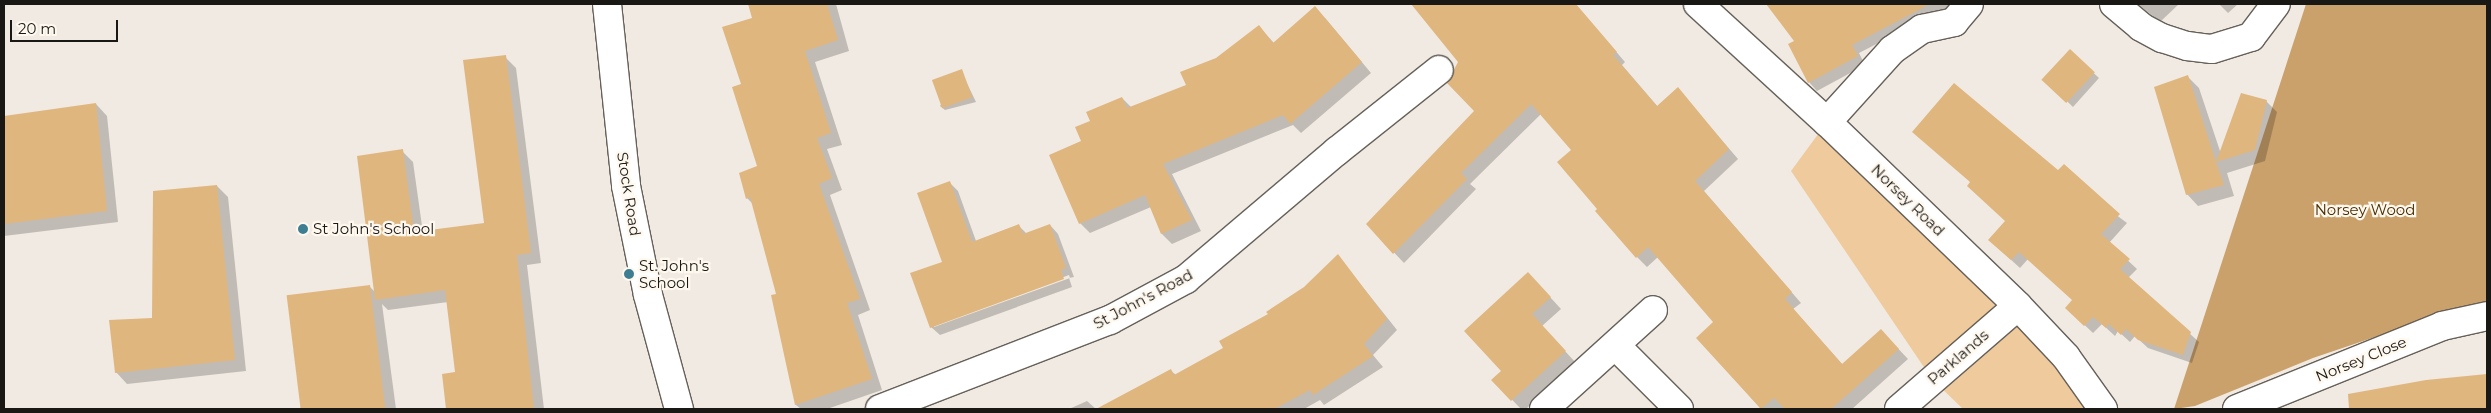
<!DOCTYPE html>
<html>
<head>
<meta charset="utf-8">
<style>
  body { margin:0 }
  #map { position:relative; width:2491px; height:413px; overflow:hidden; background:#f1eae2; font-family:Montserrat,sans-serif }
  div>[style] { position:absolute }
  .green>* { inset:0; background:#eeca9d }
  .forest>* { inset:0; background:#cba16b }
  .shadow>* { inset:0; background:#0003 }
  .building>* { inset:0; background:#e0b67f; transform-origin:0 0 }
  .roads { filter:drop-shadow(1px 0 #666059) drop-shadow(-1px 0 #666059) drop-shadow(0 1px #666059) drop-shadow(0 -1px #666059) }
  .minor>* { height:28px; margin:-14px; padding:0 14px; transform-origin:14px; border-radius:14px; background:#fff }
  .major>* { height:28px; margin:-14px; padding:0 14px; transform-origin:14px; border-radius:14px; background:#fff }
  .dots>* { width:14px; height:14px; translate:-50% -50%; box-sizing:border-box; border:2px solid #fef8ef; border-radius:50% }
  span { translate:-50% -50%; white-space:nowrap; text-align:center; line-height:1.15; -webkit-text-stroke:4.5px #fef8ef; paint-order:stroke }
  .street-label { font-size:15px; color:#1a1815 }
  .park-label { font-size:15px; color:#4a2e00 }
  .poi-label { font-size:15px; color:#1a1815 }
  .left { translate:0 -50%; text-align:left }
  .frame { position:absolute; inset:0; border:5px solid #1a1815; pointer-events:none }
  .scale { position:absolute; left:10px; top:20px; width:108px; height:22px; box-sizing:border-box; border:2px solid #1a1815; border-top:0; padding-left:6px; font-size:15px; line-height:18px; white-space:nowrap; color:#1a1815; -webkit-text-stroke:4px #fef8ef; paint-order:stroke }
</style>
</head>
<body>
<div id="map">
  <div class="green">
    <div style="clip-path:polygon(1827px 122px,2103px 409px,1963px 409px,1932px 379px,1791px 171px)"></div>
  </div>
  <div class="forest">
    <div style="clip-path:polygon(2306px 4px,2487px 4px,2487px 307px,2428px 319px,2313px 358px,2195px 406px,2174px 409px)"></div>
  </div>
  <div class="shadow">
    <div style="clip-path:polygon(749px 4px,836px 4px,849px 51px,815px 62px,842px 145px,827px 149px,842px 190px,830px 195px,870px 310px,858px 315px,882px 390px,827px 409px,801px 409px,796px 405px,773px 296px,778px 295px,754px 205px,747px 198px,759px 167px,743px 84px,754px 18px)"></div>
    <div style="clip-path:polygon(1412px 4px,1554px 4px,1564px 15px,1576px 5px,1625px 62px,1622px 65px,1658px 107px,1678px 89px,1738px 159px,1704px 191px,1801px 303px,1793px 309px,1843px 365px,1891px 341px,1908px 359px,1852px 409px,1761px 409px,1698px 338px,1715px 322px,1658px 257px,1647px 267px,1637px 257px,1573px 150px,1541px 114px,1470px 184px,1476px 189px,1404px 263px,1367px 224px,1475px 111px,1459px 62px)"></div>
    <div style="clip-path:polygon(1767px 4px,1959px 4px,1944px 18px,1925px 19px,1859px 53px,1865px 65px,1817px 91px,1809px 82px,1796px 41px)"></div>
    <div style="clip-path:polygon(2138px 4px,2179px 4px,2160px 22px)"></div>
    <div style="clip-path:polygon(2219px 4px,2238px 4px,2228px 13px)"></div>
    <div style="clip-path:polygon(1325px 18px,1371px 73px,1301px 133px,1293px 125px,1172px 174px,1201px 231px,1172px 244px,1162px 234px,1151px 207px,1090px 233px,1080px 223px,1083px 142px,1092px 121px,1122px 98px,1132px 108px,1187px 86px,1216px 59px,1259px 27px,1274px 43px)"></div>
    <div style="clip-path:polygon(2070px 51px,2099px 78px,2073px 107px,2049px 84px)"></div>
    <div style="clip-path:polygon(505px 57px,516px 68px,541px 263px,527px 265px,544px 409px,447px 409px,443px 375px,456px 373px,448px 302px,388px 310px,382px 304px,396px 409px,303px 409px,289px 298px,369px 286px,376px 293px,402px 151px,413px 162px,423px 233px,485px 224px)"></div>
    <div style="clip-path:polygon(961px 71px,976px 102px,945px 110px,940px 106px)"></div>
    <div style="clip-path:polygon(2187px 76px,2199px 88px,2221px 154px,2266px 101px,2277px 112px,2265px 161px,2227px 173px,2234px 196px,2198px 206px,2187px 194px)"></div>
    <div style="clip-path:polygon(96px 104px,107px 116px,118px 222px,4px 236px,4px 117px)"></div>
    <div style="clip-path:polygon(2059px 172px,2127px 223px,2109px 243px,2137px 269px,2128px 278px,2199px 342px,2192px 363px,2148px 348px,2135px 336px,2130px 342px,2118px 331px,2115px 336px,2102px 324px,2093px 333px,2075px 316px,2073px 300px,2028px 259px,2020px 268px,1998px 248px)"></div>
    <div style="clip-path:polygon(evenodd,949px 182px,958px 191px,976px 241px,1018px 225px,1027px 234px,1050px 225px,1058px 234px,1074px 277px,1069px 278px,1072px 287px,940px 335px,931px 327px,943px 263px,949px 182px,1069px 275px,1070px 278px,934px 327px,934px 325px,1069px 275px)"></div>
    <div style="clip-path:polygon(217px 186px,228px 197px,246px 371px,127px 384px,116px 372px,154px 319px)"></div>
    <div style="clip-path:polygon(1338px 256px,1397px 330px,1373px 355px,1383px 367px,1324px 405px,1320px 400px,1304px 409px,1098px 409px,1170px 370px,1176px 375px,1225px 349px,1305px 288px)"></div>
    <div style="clip-path:polygon(1539px 285px,1561px 309px,1542px 326px,1576px 363px,1526px 409px,1521px 409px,1493px 380px,1502px 371px)"></div>
    <div style="clip-path:polygon(2487px 375px,2487px 409px,2370px 409px,2368px 398px,2426px 382px)"></div>
    <div style="clip-path:polygon(1087px 401px,1096px 409px,1069px 409px)"></div>
  </div>
  <div class="building">
    <div style="clip-path:polygon(748px 4px,827px 4px,838px 40px,805px 51px,831px 133px,817px 138px,832px 178px,819px 184px,860px 299px,847px 303px,872px 379px,795px 405px,771px 295px,776px 294px,750px 197px,746px 199px,739px 173px,757px 166px,732px 87px,741px 84px,722px 27px,752px 18px)"></div>
    <div style="clip-path:polygon(1411px 4px,1576px 4px,1617px 52px,1613px 55px,1657px 106px,1678px 87px,1729px 149px,1695px 181px,1792px 292px,1785px 299px,1842px 364px,1881px 329px,1899px 349px,1831px 409px,1785px 409px,1774px 398px,1761px 409px,1696px 338px,1713px 322px,1648px 247px,1636px 258px,1595px 211px,1597px 209px,1557px 162px,1571px 150px,1531px 104px,1461px 173px,1467px 179px,1393px 254px,1366px 224px,1474px 111px,1447px 83px,1458px 62px)"></div>
    <div style="clip-path:polygon(1766px 4px,1930px 4px,1852px 45px,1858px 56px,1808px 83px,1788px 44px,1794px 41px)"></div>
    <div style="clip-path:polygon(1315px 6px,1362px 62px,1290px 124px,1283px 115px,1163px 164px,1192px 220px,1161px 234px,1145px 195px,1079px 224px,1049px 155px,1081px 141px,1075px 127px,1090px 121px,1086px 112px,1122px 97px,1127px 108px,1186px 85px,1180px 72px,1216px 58px,1259px 25px,1273px 43px)"></div>
    <div style="left:2070px;top:49px;width:34px;height:42px;rotate:43deg"></div>
    <div style="clip-path:polygon(506px 55px,531px 253px,517px 255px,534px 409px,446px 409px,442px 374px,455px 372px,445px 290px,375px 300px,357px 156px,403px 149px,414px 232px,484px 223px,463px 60px)"></div>
    <div style="left:962px;top:69px;width:30px;height:32px;rotate:70deg"></div>
    <div style="clip-path:polygon(2188px 75px,2216px 162px,2241px 93px,2267px 100px,2255px 150px,2216px 162px,2224px 185px,2186px 195px,2154px 87px)"></div>
    <div style="clip-path:polygon(1954px 83px,2058px 170px,2064px 164px,2120px 214px,2101px 234px,2130px 259px,2120px 269px,2191px 332px,2183px 355px,2138px 340px,2126px 329px,2121px 335px,2109px 324px,2106px 328px,2093px 317px,2084px 326px,2065px 308px,2072px 300px,2019px 252px,2011px 260px,1988px 240px,2005px 221px,1967px 186px,1970px 182px,1912px 132px)"></div>
    <div style="clip-path:polygon(96px 103px,107px 211px,4px 224px,4px 116px)"></div>
    <div style="clip-path:polygon(950px 181px,972px 242px,1019px 224px,1023px 234px,1050px 224px,1066px 268px,1061px 270px,1064px 279px,930px 328px,910px 273px,942px 262px,917px 193px)"></div>
    <div style="clip-path:polygon(217px 185px,235px 360px,115px 373px,109px 320px,152px 318px,153px 191px)"></div>
    <div style="clip-path:polygon(1338px 254px,1387px 319px,1364px 344px,1373px 356px,1313px 395px,1310px 390px,1274px 409px,1096px 409px,1171px 369px,1174px 375px,1223px 348px,1219px 341px,1268px 314px,1266px 312px,1304px 287px)"></div>
    <div style="clip-path:polygon(1528px 272px,1551px 297px,1532px 314px,1566px 351px,1511px 401px,1491px 380px,1501px 371px,1464px 331px)"></div>
    <div style="left:370px;top:285px;width:125px;height:84px;rotate:83deg"></div>
    <div style="clip-path:polygon(2487px 374px,2487px 409px,2349px 409px,2348px 394px,2426px 380px)"></div>
  </div>
  <div class="roads">
    <div class="minor">
      <div style="left:1698px;top:4px;width:175px;rotate:42.5deg"></div>
      <div style="left:1827px;top:122px;width:265px;rotate:43.9deg"></div>
      <div style="left:2018px;top:306px;width:70px;rotate:46.7deg"></div>
      <div style="left:2066px;top:357px;width:64px;rotate:54.6deg"></div>
      <div style="left:2114px;top:4px;width:35px;rotate:40deg"></div>
      <div style="left:2141px;top:27px;width:24px;rotate:28deg"></div>
      <div style="left:2162px;top:38px;width:26px;rotate:18deg"></div>
      <div style="left:2187px;top:46px;width:25px;rotate:7deg"></div>
      <div style="left:2212px;top:49px;width:41px;rotate:-17.1deg"></div>
      <div style="left:2251px;top:37px;width:41px;rotate:-52.9deg"></div>
      <div style="left:1827px;top:122px;width:97px;rotate:-47.9deg"></div>
      <div style="left:1892px;top:50px;width:37px;rotate:-35deg"></div>
      <div style="left:1922px;top:29px;width:33px;rotate:-12deg"></div>
      <div style="left:1954px;top:22px;width:23px;rotate:-50deg"></div>
      <div style="left:1616px;top:346px;width:89px;rotate:45deg"></div>
      <div style="left:880px;top:409px;width:247px;rotate:-21.2deg"></div>
      <div style="left:1110px;top:320px;width:86px;rotate:-28.3deg"></div>
      <div style="left:1186px;top:279px;width:198px;rotate:-40.3deg"></div>
      <div style="left:1337px;top:151px;width:130px;rotate:-38.5deg"></div>
      <div style="left:1544px;top:409px;width:147px;rotate:-42.2deg"></div>
      <div style="left:1899px;top:409px;width:157px;rotate:-40.9deg"></div>
      <div style="left:2237px;top:409px;width:221px;rotate:-22deg"></div>
      <div style="left:2442px;top:326px;width:46px;rotate:-12.5deg"></div>
    </div>
    <div class="major">
      <div style="left:607px;top:4px;width:183px;rotate:84deg"></div>
      <div style="left:626px;top:186px;width:111px;rotate:78.6deg"></div>
      <div style="left:648px;top:295px;width:118px;rotate:74.8deg"></div>
    </div>
  </div>
  <div class="dots">
    <div style="left:303px;top:229px;background:#3e7e92"></div>
    <div style="left:629px;top:274px;background:#3e7e92"></div>
  </div>
  <div class="street-label">
    <span style="left:629px;top:194px;rotate:81deg">Stock Road</span>
    <span style="left:1908px;top:200px;rotate:44deg">Norsey Road</span>
    <span style="left:1143px;top:299px;rotate:-28deg">St John's Road</span>
    <span style="left:1958px;top:357px;rotate:-41deg">Parklands</span>
    <span style="left:2361px;top:359px;rotate:-22deg">Norsey Close</span>
  </div>
  <div class="park-label">
    <span style="left:2365px;top:210px">Norsey Wood</span>
  </div>
  <div class="poi-label">
    <span class="left" style="left:313px;top:229px">St John's School</span>
    <span class="left" style="left:639px;top:274px">St. John's<br>School</span>
  </div>
  <div class="frame"></div>
  <div class="scale">20 m</div>
</div>
</body>
</html>
